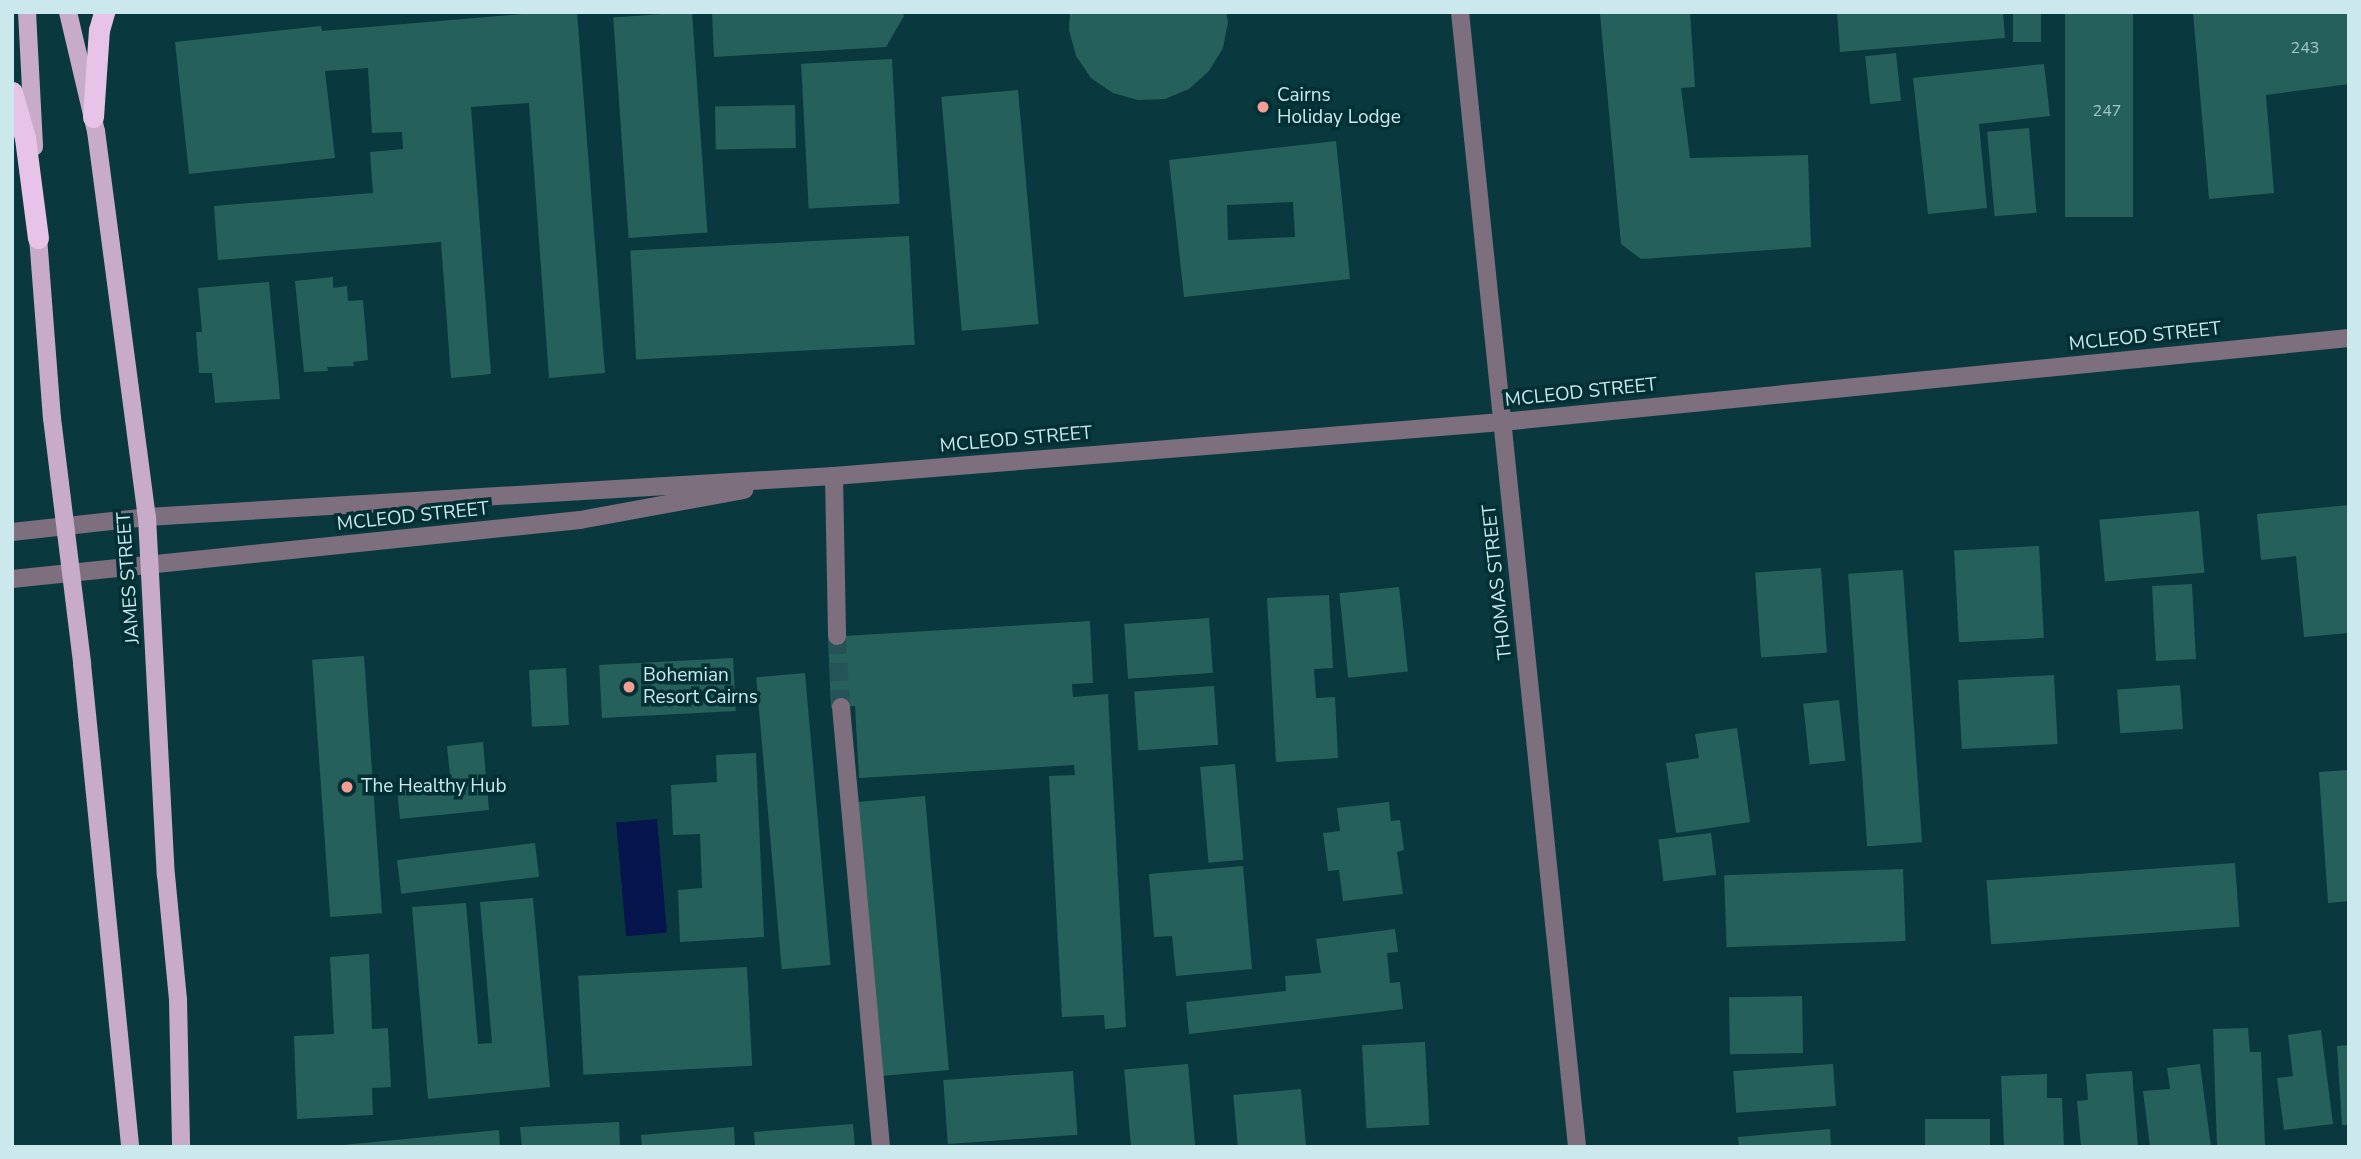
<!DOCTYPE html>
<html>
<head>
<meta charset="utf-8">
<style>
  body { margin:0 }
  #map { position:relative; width:2361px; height:1159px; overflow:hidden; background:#09393e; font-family:"Nunito Sans",sans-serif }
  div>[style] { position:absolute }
  .water>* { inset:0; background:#06154d; transform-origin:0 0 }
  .building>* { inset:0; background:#26605a; transform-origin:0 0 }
  .minor-tunnel>* { height:18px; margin-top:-9px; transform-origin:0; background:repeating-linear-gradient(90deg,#265358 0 18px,transparent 0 27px) }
  .minor>* { height:18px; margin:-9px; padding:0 9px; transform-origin:9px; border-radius:9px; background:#7d6f7e }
  .major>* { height:18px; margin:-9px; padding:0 9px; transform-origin:9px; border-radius:9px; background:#c8abc9 }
  .highway>* { height:21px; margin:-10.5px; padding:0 10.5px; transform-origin:10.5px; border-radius:10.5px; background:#e6c3e7 }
  .dots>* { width:19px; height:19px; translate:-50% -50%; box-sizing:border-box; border:4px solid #002f34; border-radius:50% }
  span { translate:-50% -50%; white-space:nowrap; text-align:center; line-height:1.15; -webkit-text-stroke:7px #002f34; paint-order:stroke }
  .number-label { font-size:16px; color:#a2c6c8 }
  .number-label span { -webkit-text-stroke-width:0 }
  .poi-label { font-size:19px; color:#cbe8ec }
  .left { translate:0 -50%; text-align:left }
  .street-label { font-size:19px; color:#cbe8ec }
  .frame { position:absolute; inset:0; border:14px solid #cbe8ec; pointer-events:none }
</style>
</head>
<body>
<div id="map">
  <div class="water">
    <div style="left:657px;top:819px;width:114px;height:41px;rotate:85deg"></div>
  </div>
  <div class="building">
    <div style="clip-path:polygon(547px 12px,577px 12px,605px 373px,549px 378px,529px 103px,471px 107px,491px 374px,451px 378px,441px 242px,218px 260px,214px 206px,373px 193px,370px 152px,403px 149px,402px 132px,372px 133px,368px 68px,325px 71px,335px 158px,189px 174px,175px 42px,321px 26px,322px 31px)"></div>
    <div style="left:692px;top:12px;width:221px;height:79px;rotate:86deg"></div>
    <div style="clip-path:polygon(712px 12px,902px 12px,904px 16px,886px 47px,714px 57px)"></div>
    <div style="clip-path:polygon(1070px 12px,1226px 12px,1228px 22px,1223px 48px,1209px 71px,1189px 89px,1165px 99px,1138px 100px,1113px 93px,1091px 78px,1076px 56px,1069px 30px)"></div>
    <div style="clip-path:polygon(1624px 12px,1690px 12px,1695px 87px,1681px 88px,1690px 158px,1808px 155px,1811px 247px,1641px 259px,1621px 244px,1600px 14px)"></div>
    <div style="clip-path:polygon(1837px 12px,2003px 12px,2005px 38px,1840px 52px)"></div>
    <div style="left:2013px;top:12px;width:28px;height:30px"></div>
    <div style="left:2065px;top:12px;width:68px;height:205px"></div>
    <div style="clip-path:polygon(2193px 12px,2349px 12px,2349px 84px,2266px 95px,2274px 193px,2209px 199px)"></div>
    <div style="left:1896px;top:53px;width:48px;height:31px;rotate:84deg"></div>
    <div style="left:892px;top:59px;width:145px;height:91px;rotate:87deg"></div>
    <div style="clip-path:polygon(2044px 64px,2050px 116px,1979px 124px,1987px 208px,1928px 214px,1913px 78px)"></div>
    <div style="left:1018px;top:90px;width:235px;height:77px;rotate:85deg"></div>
    <div style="left:795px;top:105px;width:43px;height:80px;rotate:89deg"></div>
    <div style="left:2029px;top:128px;width:85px;height:42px;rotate:85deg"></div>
    <div style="clip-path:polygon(evenodd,1336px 141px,1350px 279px,1184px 297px,1169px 160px,1336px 141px,1293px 202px,1295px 237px,1228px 240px,1227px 205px,1293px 202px)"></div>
    <div style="left:909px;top:236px;width:109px;height:279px;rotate:87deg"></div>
    <div style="clip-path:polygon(333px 277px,333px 288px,347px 286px,348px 301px,363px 300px,368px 360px,353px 362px,354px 366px,327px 367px,328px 371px,304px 372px,295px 281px)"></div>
    <div style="clip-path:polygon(269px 282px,280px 399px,215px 403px,212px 373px,199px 373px,196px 332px,202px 332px,198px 288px)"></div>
    <div style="clip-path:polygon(2349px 505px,2349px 633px,2304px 637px,2296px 556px,2261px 560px,2257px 514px)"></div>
    <div style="left:2199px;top:511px;width:62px;height:100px;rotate:85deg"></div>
    <div style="left:2039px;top:546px;width:92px;height:85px;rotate:87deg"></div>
    <div style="left:1821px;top:568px;width:85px;height:66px;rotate:86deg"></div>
    <div style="left:1903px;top:570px;width:273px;height:55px;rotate:86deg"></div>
    <div style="left:2192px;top:584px;width:75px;height:40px;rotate:87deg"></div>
    <div style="left:1399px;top:587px;width:85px;height:60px;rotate:84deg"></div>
    <div style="clip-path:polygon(1329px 595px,1333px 668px,1314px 669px,1316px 698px,1335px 697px,1338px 758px,1276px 762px,1267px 598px)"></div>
    <div style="left:1209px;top:618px;width:55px;height:85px;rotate:86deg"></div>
    <div style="clip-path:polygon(1090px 621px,1093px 683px,1072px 684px,1073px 697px,1108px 694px,1126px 1027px,1105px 1029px,1104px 1015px,1062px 1017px,1049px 776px,1075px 775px,1074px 765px,859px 778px,855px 706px,831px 708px,828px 637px)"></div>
    <div style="left:364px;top:656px;width:258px;height:52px;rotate:86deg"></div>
    <div style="left:733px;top:658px;width:53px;height:134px;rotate:87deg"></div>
    <div style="left:566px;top:668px;width:57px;height:37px;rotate:87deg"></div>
    <div style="left:805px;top:673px;width:293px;height:49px;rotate:85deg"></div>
    <div style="left:2054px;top:675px;width:69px;height:96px;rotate:87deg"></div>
    <div style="left:2180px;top:685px;width:44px;height:63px;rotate:86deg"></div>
    <div style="left:1214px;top:686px;width:59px;height:80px;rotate:86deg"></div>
    <div style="left:1839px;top:700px;width:61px;height:36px;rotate:84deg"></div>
    <div style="clip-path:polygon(1737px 728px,1750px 822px,1676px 833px,1666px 763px,1699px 758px,1695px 734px)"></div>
    <div style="clip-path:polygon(483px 742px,489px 810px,400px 819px,397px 790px,451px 785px,447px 746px)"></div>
    <div style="clip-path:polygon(756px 753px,764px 937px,680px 942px,678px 890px,702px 888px,700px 834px,673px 835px,671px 785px,717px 782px,716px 755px)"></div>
    <div style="left:1235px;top:764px;width:96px;height:35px;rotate:85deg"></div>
    <div style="clip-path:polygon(2349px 770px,2349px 901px,2328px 903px,2319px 772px)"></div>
    <div style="left:925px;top:796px;width:275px;height:68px;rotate:85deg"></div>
    <div style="clip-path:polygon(1389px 802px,1391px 821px,1400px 820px,1404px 850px,1397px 852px,1403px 894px,1343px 901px,1339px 870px,1328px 871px,1323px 833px,1340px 831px,1337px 808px)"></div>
    <div style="left:1711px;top:833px;width:42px;height:53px;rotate:83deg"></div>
    <div style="left:535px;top:843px;width:34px;height:139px;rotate:83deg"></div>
    <div style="left:2235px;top:863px;width:64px;height:249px;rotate:86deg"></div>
    <div style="clip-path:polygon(1243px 866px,1252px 969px,1176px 976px,1172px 936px,1154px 937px,1149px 874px)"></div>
    <div style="left:1903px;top:869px;width:72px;height:179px;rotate:88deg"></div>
    <div style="clip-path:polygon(533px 898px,550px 1087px,428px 1099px,412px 907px,466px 903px,478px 1044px,492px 1043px,480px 902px)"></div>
    <div style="clip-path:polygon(1395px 929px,1398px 952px,1387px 953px,1390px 983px,1400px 982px,1403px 1009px,1189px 1034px,1186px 1002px,1286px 991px,1285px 976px,1321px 973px,1316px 939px)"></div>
    <div style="clip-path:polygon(369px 954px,372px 1029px,388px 1028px,391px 1087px,372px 1088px,373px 1115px,297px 1119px,294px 1036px,334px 1034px,330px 957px)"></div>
    <div style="left:747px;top:967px;width:99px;height:169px;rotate:87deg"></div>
    <div style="left:1802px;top:996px;width:57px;height:73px;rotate:89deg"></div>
    <div style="clip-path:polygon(2248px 1028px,2250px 1052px,2261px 1052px,2265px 1146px,2217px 1147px,2213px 1029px)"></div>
    <div style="clip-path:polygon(2321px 1030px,2333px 1124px,2284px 1130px,2277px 1078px,2293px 1076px,2288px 1035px)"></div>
    <div style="left:1425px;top:1042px;width:83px;height:63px;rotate:87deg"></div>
    <div style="clip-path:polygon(2349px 1045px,2349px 1125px,2342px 1125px,2337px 1046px)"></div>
    <div style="left:1188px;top:1064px;width:83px;height:64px;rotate:85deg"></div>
    <div style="left:1833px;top:1064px;width:42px;height:100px;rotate:86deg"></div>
    <div style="clip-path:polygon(2200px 1064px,2211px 1147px,2150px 1147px,2143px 1091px,2170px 1089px,2167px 1068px)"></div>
    <div style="left:1073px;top:1071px;width:64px;height:130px;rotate:86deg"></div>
    <div style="clip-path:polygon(2132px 1071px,2138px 1147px,2081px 1147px,2077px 1101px,2088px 1100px,2086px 1074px)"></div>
    <div style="clip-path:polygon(2047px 1074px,2047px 1098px,2062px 1098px,2064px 1147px,2004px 1147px,2001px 1076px)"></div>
    <div style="left:1301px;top:1089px;width:58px;height:68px;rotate:85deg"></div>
    <div style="left:1990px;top:1119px;width:28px;height:65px;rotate:90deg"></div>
    <div style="clip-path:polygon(619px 1122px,620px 1147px,522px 1147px,520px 1127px)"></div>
    <div style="clip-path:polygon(853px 1124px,855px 1147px,755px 1147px,754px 1132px)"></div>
    <div style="clip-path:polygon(734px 1127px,735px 1147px,642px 1147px,641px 1135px)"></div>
    <div style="clip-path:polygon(1830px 1129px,1831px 1147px,1739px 1147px,1738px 1137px)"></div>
    <div style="clip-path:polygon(499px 1130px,500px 1147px,343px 1147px,343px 1145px)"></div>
  </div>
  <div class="minor-tunnel">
    <div style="left:837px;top:636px;width:71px;rotate:86.8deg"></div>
  </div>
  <div class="minor">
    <div style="left:1460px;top:12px;width:1141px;rotate:84.11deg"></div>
    <div style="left:834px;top:476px;width:160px;rotate:88.9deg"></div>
    <div style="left:12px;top:532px;width:136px;rotate:-6.3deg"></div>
    <div style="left:147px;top:517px;width:688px;rotate:-3.42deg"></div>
    <div style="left:834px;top:476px;width:670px;rotate:-4.62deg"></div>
    <div style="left:1502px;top:422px;width:851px;rotate:-5.66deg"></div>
    <div style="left:12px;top:579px;width:571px;rotate:-5.93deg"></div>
    <div style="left:580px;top:520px;width:167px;rotate:-10.4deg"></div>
    <div style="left:841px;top:707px;width:442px;rotate:84.8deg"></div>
  </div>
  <div class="major">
    <div style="left:27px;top:12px;width:135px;rotate:87deg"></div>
    <div style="left:68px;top:12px;width:122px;rotate:76.8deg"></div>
    <div style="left:96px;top:131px;width:389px;rotate:82.5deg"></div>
    <div style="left:147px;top:517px;width:359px;rotate:87deg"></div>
    <div style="left:166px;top:875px;width:125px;rotate:84.5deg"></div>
    <div style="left:178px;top:999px;width:148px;rotate:88.8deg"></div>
    <div style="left:37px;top:224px;width:195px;rotate:85.6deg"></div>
    <div style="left:52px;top:418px;width:248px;rotate:83deg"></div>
    <div style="left:82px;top:664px;width:485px;rotate:84.3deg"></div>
  </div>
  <div class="highway">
    <div style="left:12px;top:92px;width:48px;rotate:74.2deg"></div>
    <div style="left:25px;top:138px;width:101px;rotate:82.6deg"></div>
    <div style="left:93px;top:117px;width:87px;rotate:-86.1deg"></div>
    <div style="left:99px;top:30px;width:19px;rotate:-74deg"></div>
  </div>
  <div class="dots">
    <div style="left:1263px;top:107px;background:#f59c94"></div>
    <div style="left:629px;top:687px;background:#f59c94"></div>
    <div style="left:347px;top:787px;background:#f59c94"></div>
  </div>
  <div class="number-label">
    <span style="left:2305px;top:48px">243</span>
    <span style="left:2107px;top:111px">247</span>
  </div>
  <div class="poi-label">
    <span class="left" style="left:1277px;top:107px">Cairns<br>Holiday Lodge</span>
    <span class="left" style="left:643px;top:687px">Bohemian<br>Resort Cairns</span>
    <span class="left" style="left:361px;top:787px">The Healthy Hub</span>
  </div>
  <div class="street-label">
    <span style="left:2145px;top:337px;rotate:-6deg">MCLEOD STREET</span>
    <span style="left:1581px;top:393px;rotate:-6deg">MCLEOD STREET</span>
    <span style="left:1016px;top:440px;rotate:-5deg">MCLEOD STREET</span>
    <span style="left:413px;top:517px;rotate:-6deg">MCLEOD STREET</span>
    <span style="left:129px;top:578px;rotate:-94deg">JAMES STREET</span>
    <span style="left:1498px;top:582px;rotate:-96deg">THOMAS STREET</span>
  </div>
  <div class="frame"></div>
</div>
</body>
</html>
